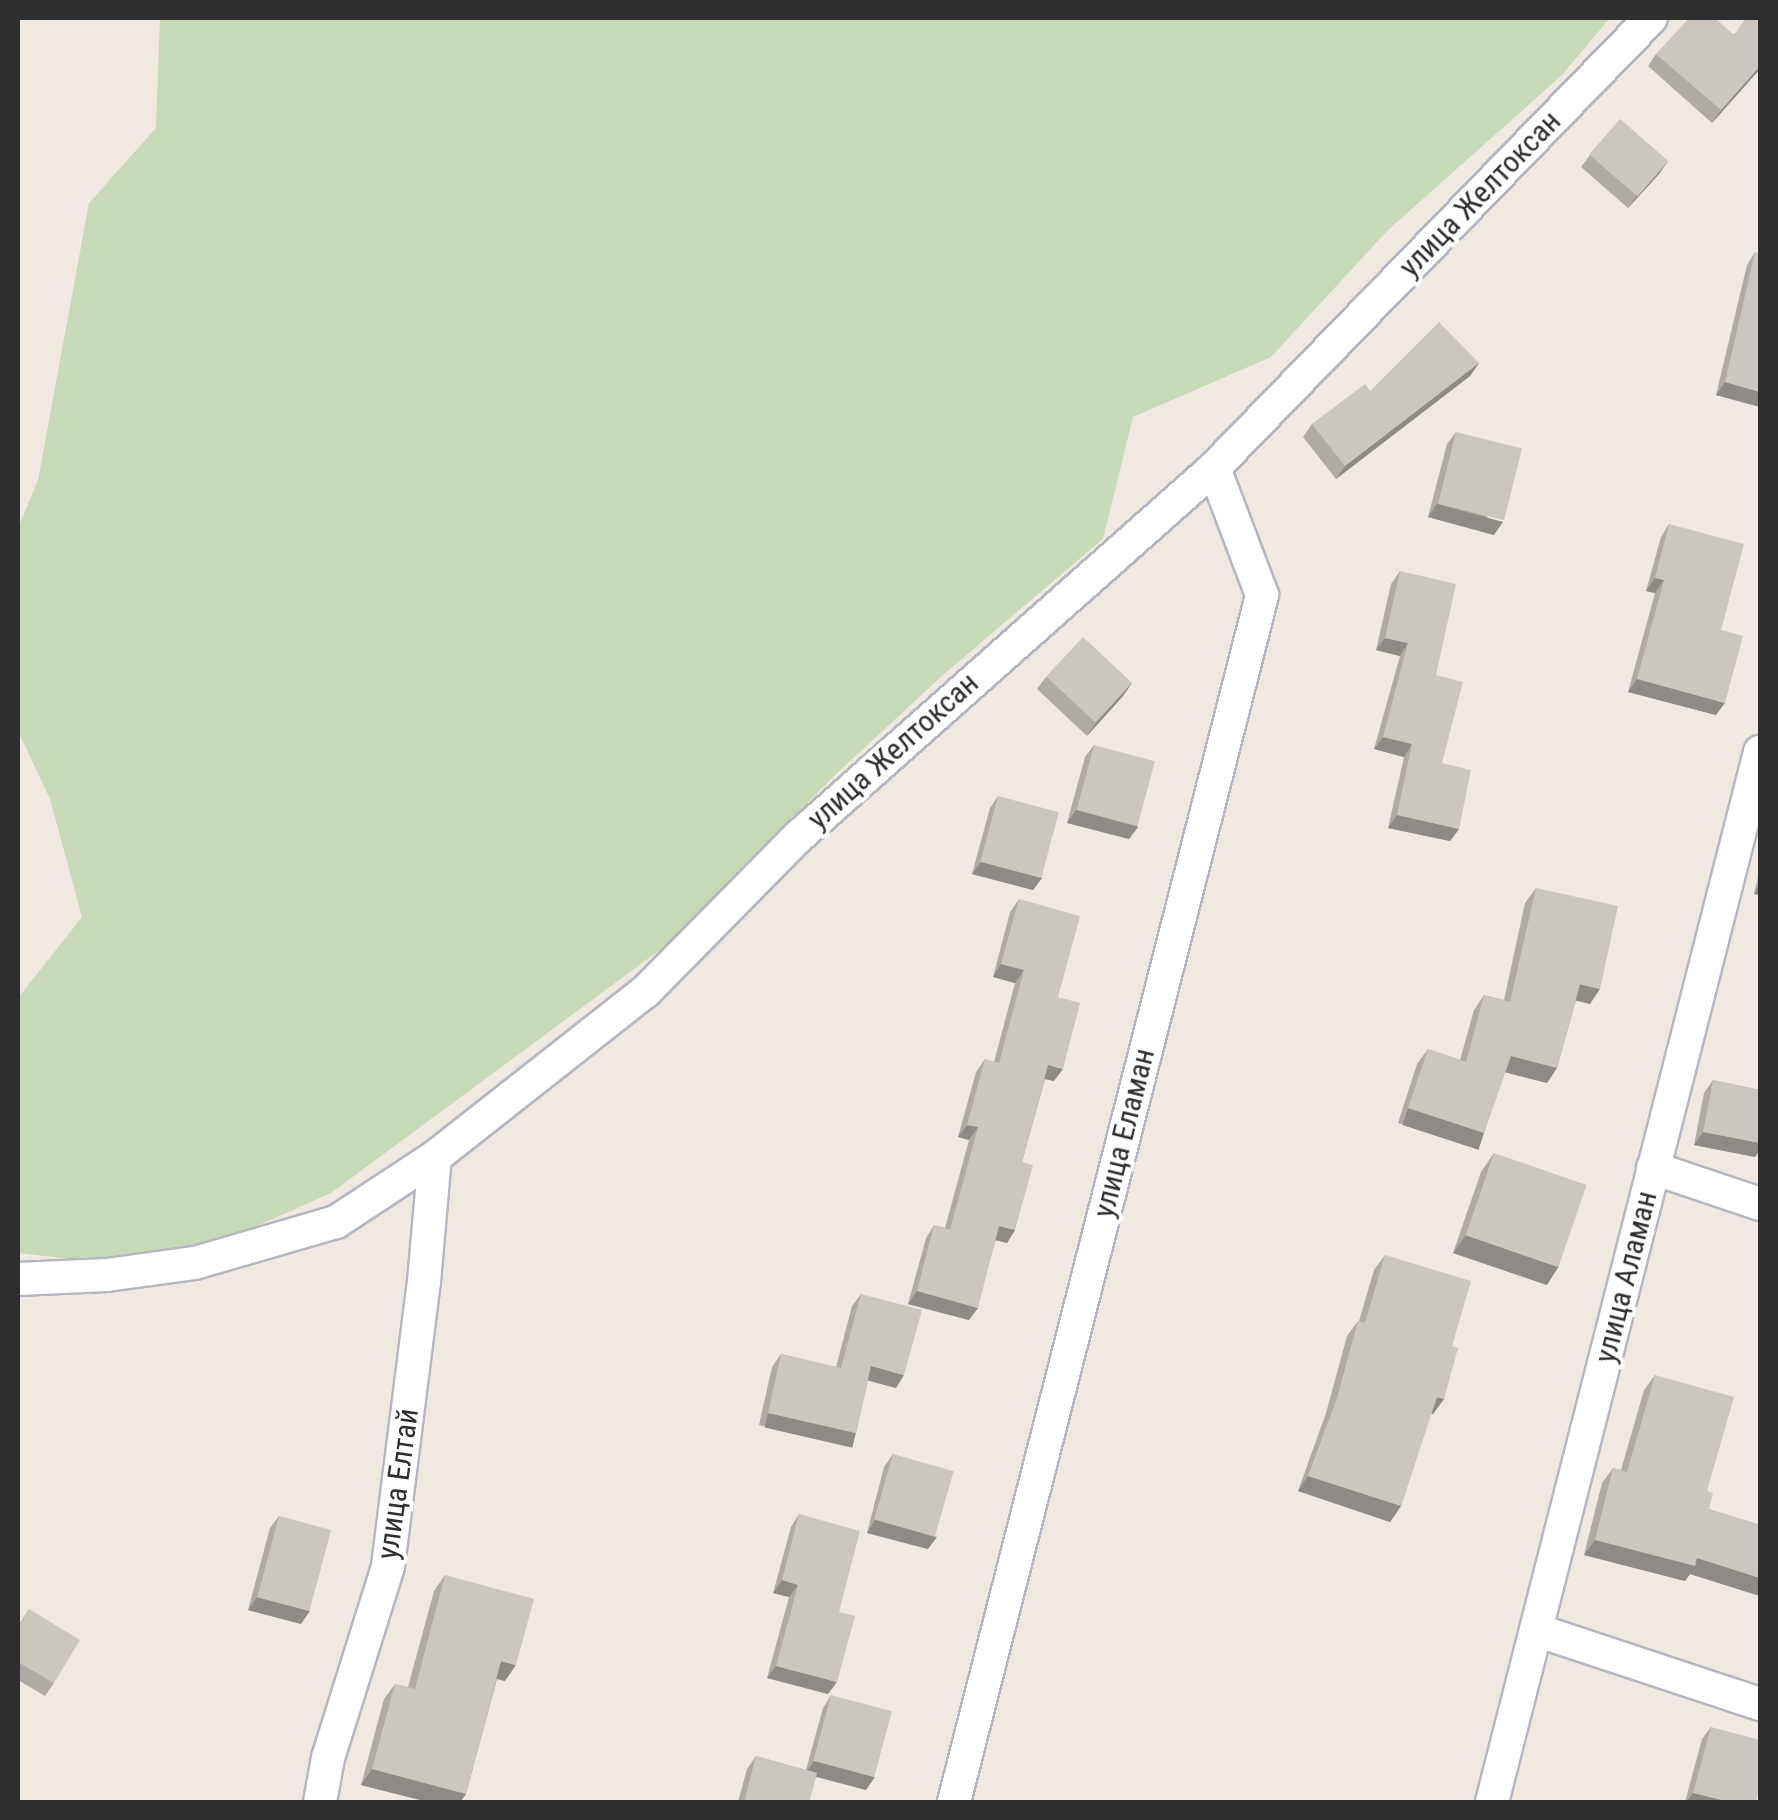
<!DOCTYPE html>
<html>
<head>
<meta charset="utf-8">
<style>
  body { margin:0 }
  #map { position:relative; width:1778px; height:1820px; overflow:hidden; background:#efe9e1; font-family:"Roboto Condensed",sans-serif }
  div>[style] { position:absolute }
  .cemetery>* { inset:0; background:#c8d9b8 }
  .roads { filter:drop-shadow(2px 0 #b4b7c1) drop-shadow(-2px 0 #b4b7c1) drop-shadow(0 2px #b4b7c1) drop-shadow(0 -2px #b4b7c1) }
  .minor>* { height:32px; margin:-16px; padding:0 16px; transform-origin:16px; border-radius:16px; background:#fff }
  .wall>* { inset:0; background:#afaba4 }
  .shaded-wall>* { inset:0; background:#8e8b86; transform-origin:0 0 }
  .building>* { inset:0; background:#cbc7bf; transform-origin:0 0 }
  span { translate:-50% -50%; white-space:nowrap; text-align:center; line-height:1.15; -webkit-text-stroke:8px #fff; paint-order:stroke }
  .street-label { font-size:30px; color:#2e2e2e }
  .frame { position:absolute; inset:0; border:20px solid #2e2e2e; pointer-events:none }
</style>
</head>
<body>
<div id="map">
  <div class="cemetery">
    <div style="clip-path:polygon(160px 18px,1610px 18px,1561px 76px,1387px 231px,1271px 357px,1133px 417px,1103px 539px,944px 674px,835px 775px,672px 941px,331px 1193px,214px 1245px,89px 1261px,18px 1253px,18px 998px,82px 917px,50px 799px,18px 731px,18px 528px,38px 480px,89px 203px,156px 128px)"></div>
  </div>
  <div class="roads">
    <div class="minor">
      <div style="left:1653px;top:1168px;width:113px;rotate:18.6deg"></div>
      <div style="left:18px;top:1279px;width:89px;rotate:-2.6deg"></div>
      <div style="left:107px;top:1275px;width:89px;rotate:-7.8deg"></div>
      <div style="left:195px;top:1263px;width:147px;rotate:-16.2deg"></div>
      <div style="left:336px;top:1222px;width:118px;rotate:-33.3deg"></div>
      <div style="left:435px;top:1157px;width:267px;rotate:-38.2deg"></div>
      <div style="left:645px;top:992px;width:218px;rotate:-45.4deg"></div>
      <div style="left:798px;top:837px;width:556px;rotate:-41.57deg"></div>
      <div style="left:1214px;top:468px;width:627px;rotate:-45.84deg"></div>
      <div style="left:1536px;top:1630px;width:236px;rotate:18.3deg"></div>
      <div style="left:320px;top:1802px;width:45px;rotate:-79.7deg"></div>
      <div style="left:328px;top:1758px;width:201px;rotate:-72.6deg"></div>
      <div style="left:388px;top:1566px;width:286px;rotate:-82.8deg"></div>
      <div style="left:424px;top:1282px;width:125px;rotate:-85deg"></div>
      <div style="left:954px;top:1802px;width:1246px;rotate:-75.68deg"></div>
      <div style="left:1262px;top:595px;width:136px;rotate:-110.7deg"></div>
      <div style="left:1492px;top:1802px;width:1084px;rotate:-75.68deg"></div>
    </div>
  </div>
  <div class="wall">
    <div style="clip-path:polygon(1760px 18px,1760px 69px,1712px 123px,1648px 66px,1656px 54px,1734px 34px)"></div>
    <div style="clip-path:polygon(1590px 155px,1668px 161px,1659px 174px,1628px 208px,1581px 167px)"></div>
    <div style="clip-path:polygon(1755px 252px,1760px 407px,1716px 395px,1747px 265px)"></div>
    <div style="clip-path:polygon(1479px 363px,1470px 376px,1336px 479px,1303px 437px,1312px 424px)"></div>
    <div style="clip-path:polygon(1456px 432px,1494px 535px,1428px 517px,1447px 444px)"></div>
    <div style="clip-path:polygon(1669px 524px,1721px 630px,1716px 715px,1628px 692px,1655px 593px,1646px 591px,1661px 537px)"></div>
    <div style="clip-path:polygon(1400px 571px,1436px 675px,1442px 763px,1459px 829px,1450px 841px,1388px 828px,1404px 757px,1374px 749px,1400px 656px,1376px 650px,1391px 584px)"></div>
    <div style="clip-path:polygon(1046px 677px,1132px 683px,1123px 696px,1087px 736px,1037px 689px)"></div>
    <div style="clip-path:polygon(1094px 745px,1138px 827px,1129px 839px,1067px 823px,1085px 757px)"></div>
    <div style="clip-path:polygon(998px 796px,1042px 878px,1033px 890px,972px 874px,990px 808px)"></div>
    <div style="clip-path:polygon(1760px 869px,1760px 895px,1754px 894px)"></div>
    <div style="clip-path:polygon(1536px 888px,1590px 1004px,1576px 1000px,1557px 1068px,1547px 1083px,1505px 1072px,1484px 1133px,1474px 1148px,1398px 1123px,1417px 1064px,1428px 1049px,1460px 1060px,1474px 1010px,1484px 995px,1504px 1000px,1525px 903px)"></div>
    <div style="clip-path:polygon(1019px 899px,1058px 997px,1054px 1081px,1045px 1079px,1022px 1162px,1015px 1230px,1007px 1243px,996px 1240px,969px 1320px,908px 1304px,926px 1238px,934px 1225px,945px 1228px,969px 1140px,958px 1137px,976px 1072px,985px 1059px,994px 1062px,1015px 983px,993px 977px,1010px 912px)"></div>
    <div style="clip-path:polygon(1713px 1080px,1760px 1090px,1760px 1150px,1755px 1157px,1694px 1145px,1704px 1093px)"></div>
    <div style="clip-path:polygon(1494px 1153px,1547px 1285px,1453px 1253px,1481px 1172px)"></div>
    <div style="clip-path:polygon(1385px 1255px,1452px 1346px,1444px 1399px,1433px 1414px,1431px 1413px,1401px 1506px,1390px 1522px,1298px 1491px,1326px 1413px,1347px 1336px,1358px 1321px,1359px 1321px,1374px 1270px)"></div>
    <div style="clip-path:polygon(861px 1294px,896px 1388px,868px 1380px,856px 1433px,847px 1445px,759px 1425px,772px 1367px,781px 1354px,836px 1367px,852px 1306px)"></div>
    <div style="clip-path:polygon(1655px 1375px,1707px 1491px,1709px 1509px,1760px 1525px,1760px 1596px,1690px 1574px,1685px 1581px,1584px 1555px,1602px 1483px,1613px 1468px,1621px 1470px,1644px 1390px)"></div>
    <div style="clip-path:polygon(893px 1454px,928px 1549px,867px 1533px,884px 1467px)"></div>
    <div style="clip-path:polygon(799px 1514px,839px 1612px,828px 1694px,767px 1678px,789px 1597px,773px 1593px,791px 1527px)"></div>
    <div style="clip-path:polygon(279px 1516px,301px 1624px,248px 1610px,270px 1528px)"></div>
    <div style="clip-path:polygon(445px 1575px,505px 1681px,497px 1679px,466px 1794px,460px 1802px,428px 1802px,361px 1785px,384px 1699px,395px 1684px,408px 1687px,434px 1591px)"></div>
    <div style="clip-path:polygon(29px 1609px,54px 1683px,45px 1696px,18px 1680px,18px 1626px)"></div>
    <div style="clip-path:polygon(831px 1695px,866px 1790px,816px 1776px,809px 1802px,738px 1802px,747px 1769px,756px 1756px,806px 1770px,823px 1708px)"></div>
    <div style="clip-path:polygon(1711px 1727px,1756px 1802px,1685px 1802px,1702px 1739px)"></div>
  </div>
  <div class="shaded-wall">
    <div style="clip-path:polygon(1760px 66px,1760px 69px,1712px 123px,1721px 110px)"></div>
    <div style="clip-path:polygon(1668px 161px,1659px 174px,1628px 208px,1637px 196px)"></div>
    <div style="clip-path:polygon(1479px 363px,1470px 376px,1336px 479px,1345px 466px)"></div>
    <div style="clip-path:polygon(1725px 382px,1760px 392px,1760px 407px,1716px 395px)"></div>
    <div style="clip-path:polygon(1437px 504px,1503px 522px,1494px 535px,1428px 517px)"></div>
    <div style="clip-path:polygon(1655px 578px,1664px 580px,1655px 593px,1646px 591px)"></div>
    <div style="clip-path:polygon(1385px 638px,1408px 643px,1400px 656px,1376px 650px)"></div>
    <div style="clip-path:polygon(1637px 679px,1725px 703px,1716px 715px,1628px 692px)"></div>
    <div style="clip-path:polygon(1132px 683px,1123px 696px,1087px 736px,1096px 723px)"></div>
    <div style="clip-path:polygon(1383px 737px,1412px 744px,1404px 757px,1374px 749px)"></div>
    <div style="clip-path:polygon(1076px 810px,1138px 827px,1129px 839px,1067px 823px)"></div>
    <div style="clip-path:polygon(1397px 815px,1459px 829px,1450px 841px,1388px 828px)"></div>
    <div style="clip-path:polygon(981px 862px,1042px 878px,1033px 890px,972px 874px)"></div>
    <div style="clip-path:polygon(1760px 884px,1760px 895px,1754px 894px)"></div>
    <div style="clip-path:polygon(1001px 964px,1024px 970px,1015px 983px,993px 977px)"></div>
    <div style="clip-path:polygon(1580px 984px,1600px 989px,1590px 1004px,1569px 999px)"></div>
    <div style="clip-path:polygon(1511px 1056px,1557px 1068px,1547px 1083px,1500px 1071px)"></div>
    <div style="clip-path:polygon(1048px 1065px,1063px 1069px,1054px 1081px,1040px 1078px)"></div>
    <div style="left:1408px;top:1108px;width:80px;height:18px;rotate:18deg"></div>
    <div style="clip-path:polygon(967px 1125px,978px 1127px,969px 1140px,958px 1137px)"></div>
    <div style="clip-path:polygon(1703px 1132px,1760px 1143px,1760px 1150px,1755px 1157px,1694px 1145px)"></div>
    <div style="clip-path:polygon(999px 1226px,1015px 1230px,1007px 1243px,991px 1239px)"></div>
    <div style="clip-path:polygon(1466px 1235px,1559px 1266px,1547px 1285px,1453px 1253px)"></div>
    <div style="clip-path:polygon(917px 1291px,978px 1308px,969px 1320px,908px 1304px)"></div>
    <div style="clip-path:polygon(871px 1366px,904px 1375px,896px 1388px,862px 1379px)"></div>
    <div style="clip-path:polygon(1437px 1397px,1444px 1399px,1433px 1414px,1426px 1412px)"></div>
    <div style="left:768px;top:1413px;width:90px;height:15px;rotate:13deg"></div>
    <div style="clip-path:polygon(1308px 1476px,1401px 1506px,1390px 1522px,1298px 1491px)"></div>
    <div style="clip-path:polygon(875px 1520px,937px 1537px,928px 1549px,867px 1533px)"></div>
    <div style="clip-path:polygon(1595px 1540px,1697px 1558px,1760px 1578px,1760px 1596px,1690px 1574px,1685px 1581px,1584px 1555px)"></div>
    <div style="clip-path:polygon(782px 1580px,798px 1585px,789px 1597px,773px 1593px)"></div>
    <div style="clip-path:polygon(257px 1597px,310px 1611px,301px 1624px,248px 1610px)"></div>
    <div style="clip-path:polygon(501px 1661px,516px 1665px,505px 1681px,490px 1677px)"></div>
    <div style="clip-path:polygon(776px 1666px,837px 1682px,828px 1694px,767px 1678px)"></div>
    <div style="clip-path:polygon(814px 1761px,875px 1777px,866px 1790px,805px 1774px)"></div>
    <div style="clip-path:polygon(372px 1769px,466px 1794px,460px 1802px,428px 1802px,361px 1785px)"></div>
    <div style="clip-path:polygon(1693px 1793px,1730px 1802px,1686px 1802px)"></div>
  </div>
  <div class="building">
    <div style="clip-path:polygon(1689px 18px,1715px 18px,1734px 35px,1746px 18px,1760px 18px,1760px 66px,1721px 110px,1656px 54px)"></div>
    <div style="left:1620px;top:119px;width:64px;height:47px;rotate:41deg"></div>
    <div style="clip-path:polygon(1755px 252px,1760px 254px,1760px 392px,1725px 382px)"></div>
    <div style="clip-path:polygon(1439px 322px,1479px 363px,1345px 466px,1312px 424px,1365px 384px,1370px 391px)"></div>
    <div style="left:1456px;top:432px;width:68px;height:74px;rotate:14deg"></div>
    <div style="clip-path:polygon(1669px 524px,1744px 544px,1721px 630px,1743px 636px,1725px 703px,1637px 679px,1664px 580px,1655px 578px)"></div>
    <div style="clip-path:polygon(1400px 571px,1456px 584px,1436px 675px,1463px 682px,1442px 763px,1471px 770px,1459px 829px,1397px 815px,1412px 744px,1383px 737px,1408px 643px,1385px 638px)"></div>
    <div style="left:1083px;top:637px;width:67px;height:54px;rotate:43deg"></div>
    <div style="left:1094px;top:745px;width:63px;height:67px;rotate:15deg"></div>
    <div style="left:998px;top:796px;width:63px;height:68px;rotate:15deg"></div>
    <div style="clip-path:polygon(1536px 888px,1618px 906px,1600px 989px,1580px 984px,1557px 1068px,1511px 1056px,1484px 1133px,1408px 1108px,1428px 1049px,1466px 1062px,1484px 995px,1510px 1002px)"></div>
    <div style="clip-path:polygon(1019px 899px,1080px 916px,1058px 997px,1080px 1003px,1063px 1069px,1048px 1065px,1022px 1162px,1033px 1165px,1015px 1230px,999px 1226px,978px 1308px,917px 1291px,934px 1225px,950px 1230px,978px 1127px,967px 1125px,985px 1059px,999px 1063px,1024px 970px,1001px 964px)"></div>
    <div style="clip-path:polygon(1713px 1080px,1760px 1090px,1760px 1143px,1703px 1132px)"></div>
    <div style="left:1494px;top:1153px;width:98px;height:87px;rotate:19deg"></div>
    <div style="clip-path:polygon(1385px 1255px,1471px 1281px,1452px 1346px,1458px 1348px,1444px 1399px,1437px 1397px,1401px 1506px,1308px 1476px,1337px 1398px,1358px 1321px,1365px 1323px)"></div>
    <div style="clip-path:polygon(861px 1294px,922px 1310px,904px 1375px,871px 1366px,856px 1433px,768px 1413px,781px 1354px,841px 1368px)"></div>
    <div style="clip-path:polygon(1655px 1375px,1734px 1397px,1707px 1491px,1713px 1493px,1709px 1509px,1760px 1525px,1760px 1578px,1697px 1558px,1695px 1566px,1595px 1540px,1613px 1468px,1627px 1472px)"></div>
    <div style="left:893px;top:1454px;width:63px;height:68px;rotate:16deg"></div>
    <div style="clip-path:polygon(799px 1514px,860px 1531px,839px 1612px,855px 1616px,837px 1682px,776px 1666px,798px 1585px,782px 1580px)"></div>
    <div style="left:279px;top:1516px;width:54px;height:84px;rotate:15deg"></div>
    <div style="clip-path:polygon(445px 1575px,534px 1599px,516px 1665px,501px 1661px,466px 1794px,372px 1769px,395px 1684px,415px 1689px)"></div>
    <div style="clip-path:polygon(29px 1609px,80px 1640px,54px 1683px,18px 1662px,18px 1628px)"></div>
    <div style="left:831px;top:1695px;width:63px;height:68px;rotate:15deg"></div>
    <div style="clip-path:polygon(1711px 1727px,1760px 1740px,1760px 1786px,1756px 1802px,1730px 1802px,1693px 1793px)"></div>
    <div style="clip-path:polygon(756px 1756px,817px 1773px,809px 1802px,744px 1802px)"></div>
  </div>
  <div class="street-label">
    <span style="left:1480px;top:194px;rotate:-46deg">улица Желтоксан</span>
    <span style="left:893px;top:751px;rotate:-42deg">улица Желтоксан</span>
    <span style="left:1124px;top:1133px;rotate:-76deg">улица Еламан</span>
    <span style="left:1626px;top:1277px;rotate:-76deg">улица Аламан</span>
    <span style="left:398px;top:1484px;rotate:-82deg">улица Елтай</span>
  </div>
  <div class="frame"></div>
</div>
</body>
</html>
